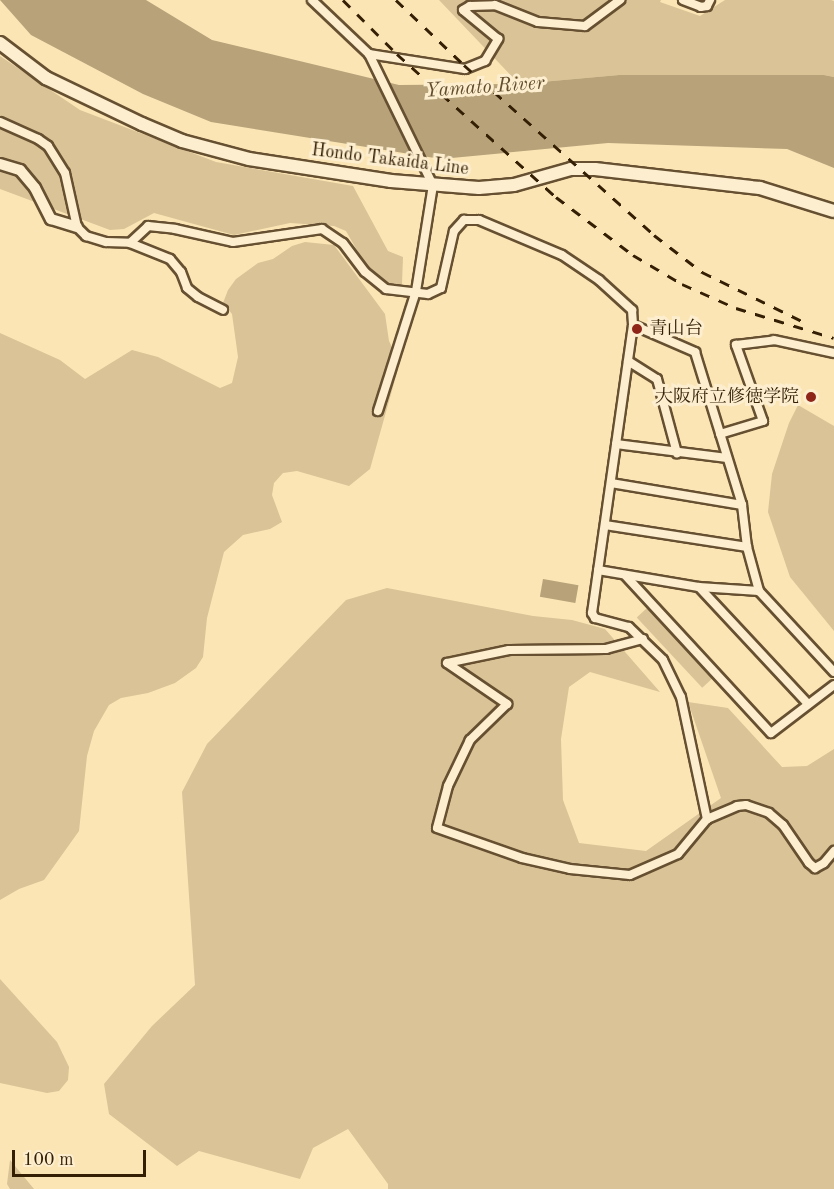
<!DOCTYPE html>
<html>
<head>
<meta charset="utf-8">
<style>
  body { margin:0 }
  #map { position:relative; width:834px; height:1189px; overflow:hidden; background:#fbe5b5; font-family:"Old Standard TT","Noto Serif JP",serif }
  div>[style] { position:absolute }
  .green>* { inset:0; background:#d9c397; transform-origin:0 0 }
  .water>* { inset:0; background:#b7a279; transform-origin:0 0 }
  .roads { filter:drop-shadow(2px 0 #665031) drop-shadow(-2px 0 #665031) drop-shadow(0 2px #665031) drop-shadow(0 -2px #665031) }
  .minor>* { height:8px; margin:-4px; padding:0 4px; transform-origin:4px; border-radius:4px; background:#fceecf }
  .tertiary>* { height:10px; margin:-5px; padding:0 5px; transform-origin:5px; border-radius:5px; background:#fceecf }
  .secondary>* { height:12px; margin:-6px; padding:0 6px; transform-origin:6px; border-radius:6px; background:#fceecf }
  .rail>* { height:3px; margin-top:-1.5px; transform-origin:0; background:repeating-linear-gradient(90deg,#341f05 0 10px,transparent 0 20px) }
  .dots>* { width:16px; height:16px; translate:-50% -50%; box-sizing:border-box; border:3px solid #fceecf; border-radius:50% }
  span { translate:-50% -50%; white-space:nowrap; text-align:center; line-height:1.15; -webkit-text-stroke:6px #fceecf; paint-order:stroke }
  .street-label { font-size:18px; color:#341f05 }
  .poi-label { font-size:18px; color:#341f05 }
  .left { translate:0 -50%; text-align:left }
  .right { translate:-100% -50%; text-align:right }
  .water-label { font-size:20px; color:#624d2e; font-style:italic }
  .scale { position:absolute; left:12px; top:1150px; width:134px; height:27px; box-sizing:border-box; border:3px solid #341f05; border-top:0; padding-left:8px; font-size:18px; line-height:21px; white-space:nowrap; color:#341f05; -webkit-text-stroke:4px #fceecf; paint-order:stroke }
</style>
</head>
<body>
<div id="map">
  <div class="green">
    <div style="clip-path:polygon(439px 0,661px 0,660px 2px,700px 16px,725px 0,831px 0,834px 1px,834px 77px,824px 75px,619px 75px,519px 84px)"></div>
    <div style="clip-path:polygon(0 56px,80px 110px,216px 162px,353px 186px,388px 251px,403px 257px,402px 284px,389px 284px,366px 266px,346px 231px,334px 226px,290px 223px,234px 235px,154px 213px,124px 229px,110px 230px,0 189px)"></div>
    <div style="clip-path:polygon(305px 242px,334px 245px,385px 314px,389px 341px,395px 353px,398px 369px,370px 469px,349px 486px,297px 471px,283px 473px,274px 483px,272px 495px,282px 522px,270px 529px,243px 535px,224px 552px,207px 618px,203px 657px,196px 668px,175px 683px,148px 693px,121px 698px,109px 705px,94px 731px,87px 756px,79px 831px,44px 880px,19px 889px,0 900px,0 333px,60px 360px,85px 379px,132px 350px,158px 357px,220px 388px,232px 383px,238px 357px,232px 314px,223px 303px,228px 290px,236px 279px,258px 263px,273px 259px,292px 246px)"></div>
    <div style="clip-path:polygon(798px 405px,834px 426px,834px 631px,790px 577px,768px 512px,772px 474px,789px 423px)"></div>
    <div style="clip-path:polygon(387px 588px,533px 616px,572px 620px,605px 629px,660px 692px,590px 672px,569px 687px,561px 739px,563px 800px,579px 843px,646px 851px,721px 798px,688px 702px,728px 708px,782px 767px,807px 766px,834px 749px,834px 1189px,388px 1189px,388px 1184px,348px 1129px,313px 1148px,300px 1179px,199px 1151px,177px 1166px,109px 1114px,104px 1084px,152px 1026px,195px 985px,182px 792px,207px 744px,346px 600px)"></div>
    <div style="left:647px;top:608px;width:96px;height:14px;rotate:47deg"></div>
    <div style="clip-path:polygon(0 979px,57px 1042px,69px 1067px,68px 1080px,59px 1091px,47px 1093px,0 1083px)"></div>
    <div style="clip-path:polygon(10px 1160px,34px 1189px,10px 1189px,7px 1184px)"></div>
  </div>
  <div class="water">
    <div style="clip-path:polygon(0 0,146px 0,212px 40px,399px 85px,519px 84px,619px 75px,824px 75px,834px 77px,834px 168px,787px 149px,608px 143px,441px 159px,211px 122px,143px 94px,31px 35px)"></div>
    <div style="left:543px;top:579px;width:36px;height:18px;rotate:10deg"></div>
  </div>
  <div class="roads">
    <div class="minor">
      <div style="left:312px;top:0;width:79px;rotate:43.5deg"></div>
      <div style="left:369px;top:54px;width:146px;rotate:64deg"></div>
      <div style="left:433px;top:185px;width:107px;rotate:99.1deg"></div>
      <div style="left:416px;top:291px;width:126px;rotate:107.6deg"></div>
      <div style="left:683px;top:0;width:19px;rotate:21deg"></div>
      <div style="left:701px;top:7px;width:6px;rotate:-9deg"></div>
      <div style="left:707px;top:6px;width:7px;rotate:-63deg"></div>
      <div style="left:369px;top:54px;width:97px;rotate:8.9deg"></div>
      <div style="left:465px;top:69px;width:22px;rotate:-22deg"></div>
      <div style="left:485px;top:61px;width:26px;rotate:-59deg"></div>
      <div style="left:498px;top:39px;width:45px;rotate:-140.4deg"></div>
      <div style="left:463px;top:10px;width:8px;rotate:-30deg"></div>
      <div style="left:470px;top:6px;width:25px;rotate:-2deg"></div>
      <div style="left:495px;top:5px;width:46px;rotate:21.6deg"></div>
      <div style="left:538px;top:22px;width:47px;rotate:4.9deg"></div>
      <div style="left:585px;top:26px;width:44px;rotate:-36.6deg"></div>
      <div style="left:0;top:122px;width:42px;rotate:24.1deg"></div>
      <div style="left:38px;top:139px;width:12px;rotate:35deg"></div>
      <div style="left:48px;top:146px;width:32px;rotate:58deg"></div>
      <div style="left:65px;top:173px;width:55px;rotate:77.5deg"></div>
      <div style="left:77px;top:227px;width:13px;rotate:45deg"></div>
      <div style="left:86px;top:236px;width:21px;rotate:17deg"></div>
      <div style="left:106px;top:242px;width:24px;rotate:2deg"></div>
      <div style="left:130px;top:243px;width:25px;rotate:-43deg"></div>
      <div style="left:148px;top:226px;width:27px;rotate:6deg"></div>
      <div style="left:175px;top:229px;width:59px;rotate:12.6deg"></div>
      <div style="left:233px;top:242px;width:90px;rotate:-8.3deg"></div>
      <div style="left:322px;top:229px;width:25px;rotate:34deg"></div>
      <div style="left:343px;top:243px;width:36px;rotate:53deg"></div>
      <div style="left:365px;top:272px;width:27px;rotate:39deg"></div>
      <div style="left:386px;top:289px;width:42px;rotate:6.8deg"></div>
      <div style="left:428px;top:294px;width:14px;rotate:-25deg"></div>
      <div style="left:441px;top:288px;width:58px;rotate:-77.2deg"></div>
      <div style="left:454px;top:231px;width:15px;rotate:-48deg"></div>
      <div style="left:464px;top:220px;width:15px"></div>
      <div style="left:479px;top:220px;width:90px;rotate:22.9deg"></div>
      <div style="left:562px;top:255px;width:45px;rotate:34deg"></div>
      <div style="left:599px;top:280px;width:45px;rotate:42.3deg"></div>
      <div style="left:632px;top:310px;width:15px;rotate:86deg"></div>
      <div style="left:633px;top:325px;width:291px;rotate:98.1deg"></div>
      <div style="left:592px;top:613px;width:6px;rotate:59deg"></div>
      <div style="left:595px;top:618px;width:35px;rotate:15deg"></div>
      <div style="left:629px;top:627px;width:47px;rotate:44.1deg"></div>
      <div style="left:663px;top:660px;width:41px;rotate:64.1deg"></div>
      <div style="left:681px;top:697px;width:125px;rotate:78deg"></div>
      <div style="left:130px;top:243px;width:43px;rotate:21.8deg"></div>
      <div style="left:170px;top:259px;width:17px;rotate:50deg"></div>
      <div style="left:181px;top:272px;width:17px;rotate:69deg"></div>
      <div style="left:187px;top:288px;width:14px;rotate:39deg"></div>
      <div style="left:198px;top:297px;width:28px;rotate:27deg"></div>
      <div style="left:633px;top:325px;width:68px;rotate:23.5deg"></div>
      <div style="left:695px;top:352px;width:160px;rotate:72.9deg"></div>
      <div style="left:742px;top:505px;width:42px;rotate:83.2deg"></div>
      <div style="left:747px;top:547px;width:46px;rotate:74.7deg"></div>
      <div style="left:759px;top:591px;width:110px;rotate:47.2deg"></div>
      <div style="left:628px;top:361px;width:34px;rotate:32deg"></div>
      <div style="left:657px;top:379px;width:77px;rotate:74.9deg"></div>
      <div style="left:720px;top:434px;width:45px;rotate:-16.8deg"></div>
      <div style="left:763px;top:421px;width:81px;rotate:-109.6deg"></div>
      <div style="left:736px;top:345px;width:38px;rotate:-7deg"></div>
      <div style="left:774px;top:340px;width:61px;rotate:12.2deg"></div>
      <div style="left:616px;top:444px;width:112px;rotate:7.2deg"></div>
      <div style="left:611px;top:483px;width:133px;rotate:9.5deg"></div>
      <div style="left:605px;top:525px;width:144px;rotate:8.8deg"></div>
      <div style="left:598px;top:570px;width:102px;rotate:9.6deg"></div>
      <div style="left:699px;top:587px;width:60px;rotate:3.8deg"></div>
      <div style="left:625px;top:575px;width:215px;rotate:47.3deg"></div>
      <div style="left:771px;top:733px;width:79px;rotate:-37.3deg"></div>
      <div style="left:699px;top:587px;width:160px;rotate:47deg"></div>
      <div style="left:643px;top:639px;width:38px;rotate:165deg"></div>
      <div style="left:606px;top:649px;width:97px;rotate:179.4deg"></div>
      <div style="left:509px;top:650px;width:63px;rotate:168.2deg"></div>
      <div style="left:447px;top:663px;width:73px;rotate:34.3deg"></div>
      <div style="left:507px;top:704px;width:52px;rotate:135.8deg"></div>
      <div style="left:470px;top:740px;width:51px;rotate:115.6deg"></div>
      <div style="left:448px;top:786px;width:43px;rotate:104.7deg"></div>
      <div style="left:437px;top:828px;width:90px;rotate:19.4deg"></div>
      <div style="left:522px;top:858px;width:49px;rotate:12.9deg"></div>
      <div style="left:570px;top:869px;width:60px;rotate:5.7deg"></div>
      <div style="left:630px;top:875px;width:52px;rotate:-23.6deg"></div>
      <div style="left:678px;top:854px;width:45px;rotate:-50.4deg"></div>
      <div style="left:707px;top:819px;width:33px;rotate:-23deg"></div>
      <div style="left:737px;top:806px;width:9px;rotate:-6deg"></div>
      <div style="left:746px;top:805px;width:24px;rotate:19deg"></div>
      <div style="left:769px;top:813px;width:18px;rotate:41deg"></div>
      <div style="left:783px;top:825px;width:46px;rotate:55.6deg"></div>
      <div style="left:809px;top:863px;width:8px;rotate:40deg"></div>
      <div style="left:815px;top:868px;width:10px;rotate:-29deg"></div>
      <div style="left:824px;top:863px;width:16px;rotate:-50deg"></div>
    </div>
    <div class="tertiary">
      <div style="left:0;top:164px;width:21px;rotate:17deg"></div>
      <div style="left:20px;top:170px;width:23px;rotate:50deg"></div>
      <div style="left:35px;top:188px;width:35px;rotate:63deg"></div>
      <div style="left:51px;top:219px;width:27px;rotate:17deg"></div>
    </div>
    <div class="secondary">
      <div style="left:0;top:43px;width:58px;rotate:37.3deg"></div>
      <div style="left:46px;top:78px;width:106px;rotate:25.6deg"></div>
      <div style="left:142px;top:124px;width:43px;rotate:23deg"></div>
      <div style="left:182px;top:141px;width:69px;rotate:15deg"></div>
      <div style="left:249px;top:159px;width:144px;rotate:8.8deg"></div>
      <div style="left:391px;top:181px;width:88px;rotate:4.5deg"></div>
      <div style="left:479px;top:188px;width:35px;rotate:-5deg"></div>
      <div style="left:514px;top:185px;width:59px;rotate:-15.7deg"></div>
      <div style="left:571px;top:169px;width:24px"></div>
      <div style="left:595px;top:169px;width:166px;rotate:6.6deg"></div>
      <div style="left:760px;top:188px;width:77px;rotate:17.3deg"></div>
    </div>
  </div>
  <div class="rail">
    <div style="left:343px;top:0;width:76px;rotate:45deg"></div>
    <div style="left:397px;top:54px;width:214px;rotate:42deg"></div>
    <div style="left:556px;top:197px;width:96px;rotate:37deg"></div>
    <div style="left:633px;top:255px;width:57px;rotate:30.6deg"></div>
    <div style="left:682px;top:284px;width:59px;rotate:24deg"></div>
    <div style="left:736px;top:308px;width:102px;rotate:17deg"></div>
    <div style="left:396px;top:0;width:94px;rotate:43.7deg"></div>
    <div style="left:464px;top:65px;width:255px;rotate:41.8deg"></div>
    <div style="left:654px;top:235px;width:61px;rotate:37.6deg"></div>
    <div style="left:702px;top:272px;width:116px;rotate:26.1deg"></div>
  </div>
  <div class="dots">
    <div style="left:637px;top:329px;background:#8f2418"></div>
    <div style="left:811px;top:397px;background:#8f2418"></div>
  </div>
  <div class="street-label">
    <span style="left:390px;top:160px;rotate:7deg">Hondo Takaida Line</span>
  </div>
  <div class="poi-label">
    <span class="left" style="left:649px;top:329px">青山台</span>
    <span class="right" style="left:799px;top:397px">大阪府立修徳学院</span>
  </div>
  <div class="water-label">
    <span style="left:485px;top:88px;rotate:-4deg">Yamato River</span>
  </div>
  <div class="scale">100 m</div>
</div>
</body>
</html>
